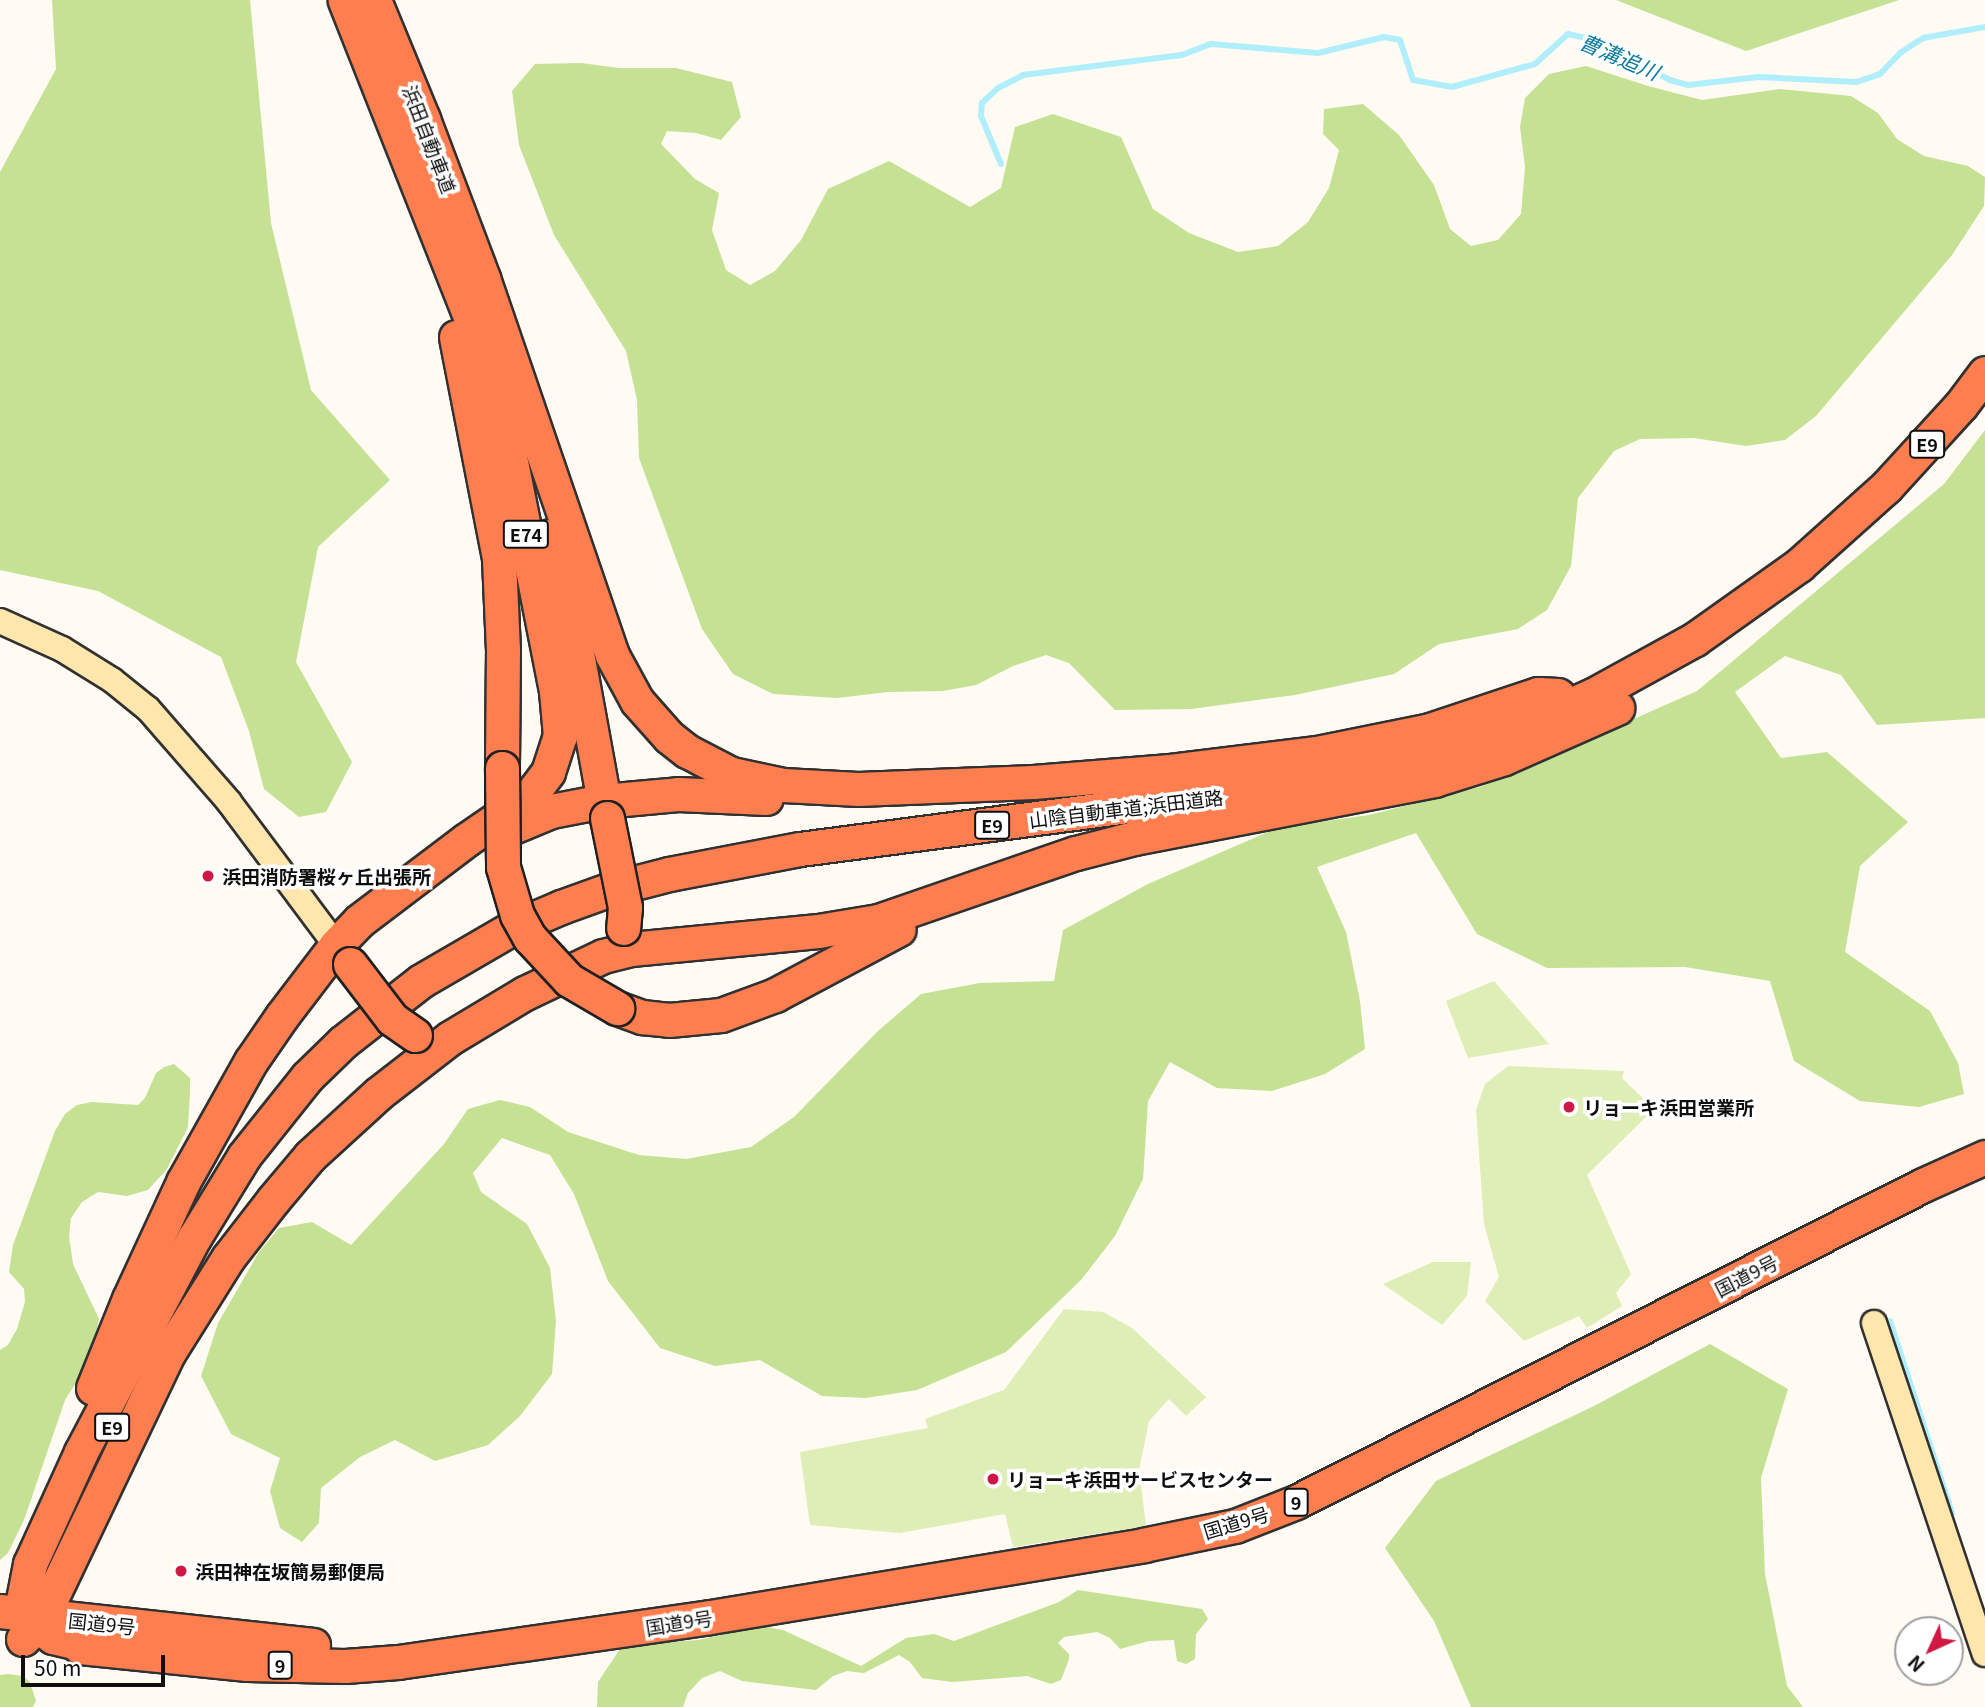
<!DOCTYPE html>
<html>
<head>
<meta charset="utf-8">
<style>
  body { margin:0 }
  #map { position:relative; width:1985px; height:1707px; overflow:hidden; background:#fffaf2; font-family:Georgia,"Noto Sans JP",serif }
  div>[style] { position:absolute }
  .green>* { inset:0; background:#deeeb6 }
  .forest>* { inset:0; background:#c5e194 }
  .stream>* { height:6px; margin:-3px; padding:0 3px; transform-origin:3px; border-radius:3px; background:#b0eefc }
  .roads { filter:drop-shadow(2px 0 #313131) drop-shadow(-2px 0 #313131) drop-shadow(0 2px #313131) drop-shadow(0 -2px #313131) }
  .secondary>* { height:24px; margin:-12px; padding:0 12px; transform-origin:12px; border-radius:12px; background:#ffe6ad }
  .highway>* { height:33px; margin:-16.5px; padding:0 16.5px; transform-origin:16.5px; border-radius:16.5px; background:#ff7e50 }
  .bridges { filter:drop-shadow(2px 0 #202020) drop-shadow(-2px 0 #202020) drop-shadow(0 2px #202020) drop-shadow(0 -2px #202020) }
  .highway-bridge>* { height:33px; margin:-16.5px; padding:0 16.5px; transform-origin:16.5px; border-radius:16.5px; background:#ff7e50 }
  .dots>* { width:19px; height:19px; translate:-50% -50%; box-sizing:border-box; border:4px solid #fff; border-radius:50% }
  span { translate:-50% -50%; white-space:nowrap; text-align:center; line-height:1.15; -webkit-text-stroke:7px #fff; paint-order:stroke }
  .shield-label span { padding:2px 5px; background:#fff; border:2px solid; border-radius:5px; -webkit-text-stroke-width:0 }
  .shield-label { font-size:18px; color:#0f0f0f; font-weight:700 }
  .street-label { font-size:19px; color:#0f0f0f }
  .poi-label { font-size:19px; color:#0f0f0f; font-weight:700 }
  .left { translate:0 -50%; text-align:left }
  .water-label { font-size:21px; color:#0b7b9f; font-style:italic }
  .north { position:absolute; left:1894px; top:1616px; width:70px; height:70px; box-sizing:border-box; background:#fff; border:2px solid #9f9f9f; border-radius:50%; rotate:225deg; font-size:19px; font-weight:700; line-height:28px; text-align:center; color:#0f0f0f }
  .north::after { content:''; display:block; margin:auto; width:24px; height:32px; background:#cf1843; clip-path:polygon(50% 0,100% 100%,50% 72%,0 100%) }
  .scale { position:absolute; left:21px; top:1655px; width:144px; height:32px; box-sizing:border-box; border:4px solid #0f0f0f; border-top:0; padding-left:9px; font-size:21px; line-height:24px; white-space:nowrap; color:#0f0f0f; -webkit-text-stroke:5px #fff; paint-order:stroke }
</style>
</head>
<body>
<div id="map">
  <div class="green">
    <div style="clip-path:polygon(1494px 981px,1549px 1044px,1468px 1058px,1446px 1001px)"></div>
    <div style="clip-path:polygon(1508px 1066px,1624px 1071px,1622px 1078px,1654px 1109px,1587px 1175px,1631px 1274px,1616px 1293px,1622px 1306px,1587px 1328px,1579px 1316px,1524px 1341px,1485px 1301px,1499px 1277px,1484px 1224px,1476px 1110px,1485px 1084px)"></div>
    <div style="clip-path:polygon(1433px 1262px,1471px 1262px,1467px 1296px,1442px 1325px,1383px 1284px)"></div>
    <div style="clip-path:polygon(1064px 1309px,1103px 1312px,1132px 1328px,1206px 1397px,1186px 1416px,1169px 1399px,1149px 1421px,1139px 1470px,1146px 1526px,1013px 1547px,1005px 1514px,900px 1533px,810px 1525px,800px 1452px,928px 1428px,925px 1419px,1004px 1390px)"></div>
  </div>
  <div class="forest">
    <div style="clip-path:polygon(52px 0,250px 0,271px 223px,311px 390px,390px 480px,318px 547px,296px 662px,352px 762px,326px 812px,299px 817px,264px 789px,249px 731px,221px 657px,98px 591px,0 570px,0 172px,56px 69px)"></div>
    <div style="clip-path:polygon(1616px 0,1899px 0,1746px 51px)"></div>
    <div style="clip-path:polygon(581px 63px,619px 68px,676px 68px,732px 82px,741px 117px,721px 140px,696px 133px,667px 131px,661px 144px,695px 179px,719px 193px,712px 230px,726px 270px,750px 285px,775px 271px,801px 240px,828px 189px,889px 161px,970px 207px,1001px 188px,1015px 127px,1053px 114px,1121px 137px,1153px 209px,1189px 233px,1238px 252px,1278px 246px,1308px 222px,1329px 188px,1339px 150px,1323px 134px,1324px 109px,1363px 104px,1399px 135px,1434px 185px,1450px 229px,1471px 246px,1498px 240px,1521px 214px,1525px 167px,1520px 127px,1525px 98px,1549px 74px,1586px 66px,1648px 86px,1702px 100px,1780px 89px,1851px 96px,1878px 113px,1897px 139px,1924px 156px,1968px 166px,1985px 177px,1984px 206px,1952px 255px,1816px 416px,1785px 440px,1746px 446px,1694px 438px,1640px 439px,1614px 451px,1578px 498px,1571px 566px,1547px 610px,1518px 629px,1439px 644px,1394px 674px,1295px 695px,1191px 709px,1115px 710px,1069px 663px,1046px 655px,1013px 666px,976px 685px,943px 691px,888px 692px,837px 698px,773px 694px,733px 674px,702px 629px,639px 458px,637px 400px,626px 351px,554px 235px,519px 145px,512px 91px,535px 64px)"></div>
    <div style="clip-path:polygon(1985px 430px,1985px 718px,1877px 725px,1841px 675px,1785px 656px,1735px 692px,1781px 758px,1827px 752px,1908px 822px,1860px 866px,1845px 952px,1930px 1011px,1958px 1063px,1964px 1094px,1919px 1107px,1860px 1101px,1794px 1061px,1770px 981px,1685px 967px,1547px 968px,1477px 934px,1416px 833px,1317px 867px,1346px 932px,1360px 1001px,1365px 1049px,1325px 1074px,1272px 1091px,1217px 1088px,1170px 1062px,1148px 1101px,1143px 1179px,1115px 1236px,1081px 1280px,1006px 1352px,917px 1390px,866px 1398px,822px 1396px,760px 1360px,715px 1366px,660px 1348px,608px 1281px,574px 1194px,550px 1155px,502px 1138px,473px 1173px,481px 1192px,527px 1224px,550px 1268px,556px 1321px,552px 1374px,520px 1416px,488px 1445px,435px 1461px,395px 1440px,360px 1457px,321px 1488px,319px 1523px,302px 1542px,280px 1528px,270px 1491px,280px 1458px,231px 1434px,201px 1376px,218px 1323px,259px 1252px,279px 1228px,312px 1222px,351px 1245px,444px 1144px,468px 1109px,500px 1100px,530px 1107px,568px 1132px,639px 1155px,686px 1159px,751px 1147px,794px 1117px,878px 1031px,921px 994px,980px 983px,1054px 981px,1063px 930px,1148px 884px,1277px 828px,1369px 815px,1480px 787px,1697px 691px,1944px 484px)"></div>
    <div style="clip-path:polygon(174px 1064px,190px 1078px,190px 1093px,188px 1127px,167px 1169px,148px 1190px,127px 1196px,98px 1192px,82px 1202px,71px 1218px,69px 1236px,73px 1264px,99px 1319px,91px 1359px,65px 1400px,24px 1520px,8px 1553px,0 1560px,0 1350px,8px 1345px,17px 1329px,25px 1302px,24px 1289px,9px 1272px,13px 1245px,55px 1131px,65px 1114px,77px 1105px,92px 1102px,138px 1105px,145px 1098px,156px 1073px,164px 1067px)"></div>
    <div style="clip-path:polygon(1710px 1344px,1788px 1389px,1761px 1478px,1765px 1574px,1787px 1686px,1803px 1707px,1471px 1707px,1434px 1621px,1385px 1548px,1436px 1481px,1594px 1406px)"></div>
    <div style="clip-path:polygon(1078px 1590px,1202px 1609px,1208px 1619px,1196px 1634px,1195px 1659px,1186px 1664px,1177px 1661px,1174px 1640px,1149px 1641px,1120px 1649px,1110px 1638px,1097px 1632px,1064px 1637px,1058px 1643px,1069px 1654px,1069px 1659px,1061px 1680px,1051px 1684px,1027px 1676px,952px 1682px,922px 1678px,910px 1662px,899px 1655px,864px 1673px,847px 1671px,833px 1676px,816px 1690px,742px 1681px,720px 1671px,702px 1678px,688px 1693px,683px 1707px,597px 1707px,598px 1682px,622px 1646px,698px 1640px,763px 1626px,783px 1630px,861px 1666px,906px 1638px,934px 1634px,954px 1641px,1059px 1602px)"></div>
    <div style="clip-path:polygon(8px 1674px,23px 1676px,30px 1682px,36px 1701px,33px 1707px,0 1707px,0 1675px)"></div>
  </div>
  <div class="stream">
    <div style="left:1001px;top:164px;width:52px;rotate:-112.6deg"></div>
    <div style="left:981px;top:116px;width:13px;rotate:-86deg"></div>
    <div style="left:982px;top:103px;width:22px;rotate:-43deg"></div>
    <div style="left:998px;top:88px;width:28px;rotate:-27deg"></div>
    <div style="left:1023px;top:75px;width:160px;rotate:-7.2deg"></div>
    <div style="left:1182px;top:55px;width:31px;rotate:-21deg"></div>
    <div style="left:1211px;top:44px;width:107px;rotate:4.8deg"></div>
    <div style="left:1318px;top:53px;width:68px;rotate:-13.6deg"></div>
    <div style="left:1384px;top:37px;width:16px;rotate:11deg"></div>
    <div style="left:1400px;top:40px;width:42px;rotate:72deg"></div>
    <div style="left:1413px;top:80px;width:40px;rotate:10deg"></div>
    <div style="left:1452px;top:87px;width:86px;rotate:-15.5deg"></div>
    <div style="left:1535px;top:64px;width:45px;rotate:-42.3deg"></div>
    <div style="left:1568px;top:34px;width:22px;rotate:13deg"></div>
    <div style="left:1589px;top:39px;width:91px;rotate:26.8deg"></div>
    <div style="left:1670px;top:80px;width:19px;rotate:16deg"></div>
    <div style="left:1688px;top:85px;width:71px;rotate:-6.4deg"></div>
    <div style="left:1759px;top:77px;width:98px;rotate:2.9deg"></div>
    <div style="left:1857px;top:82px;width:24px;rotate:-19deg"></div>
    <div style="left:1880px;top:74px;width:29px;rotate:-46deg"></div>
    <div style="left:1900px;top:53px;width:27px;rotate:-33deg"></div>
    <div style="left:1923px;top:38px;width:63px;rotate:-10.1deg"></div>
    <div style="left:1890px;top:1321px;width:202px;rotate:72.1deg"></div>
  </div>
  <div class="roads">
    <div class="secondary">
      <div style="left:0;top:621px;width:68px;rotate:24.3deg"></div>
      <div style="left:62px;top:649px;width:59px;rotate:31.8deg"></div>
      <div style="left:112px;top:680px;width:46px;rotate:38.9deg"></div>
      <div style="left:148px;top:709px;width:123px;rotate:48.9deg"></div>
      <div style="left:229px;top:802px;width:179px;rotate:53.2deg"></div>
      <div style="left:1874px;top:1323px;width:349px;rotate:71.5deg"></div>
    </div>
    <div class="highway">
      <div style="left:374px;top:0;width:129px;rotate:67.6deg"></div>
      <div style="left:423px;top:119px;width:170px;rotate:69.3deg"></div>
      <div style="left:483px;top:278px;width:398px;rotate:71.1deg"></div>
      <div style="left:612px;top:655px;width:52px;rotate:61.5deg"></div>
      <div style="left:637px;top:701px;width:48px;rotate:48.4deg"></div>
      <div style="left:669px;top:737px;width:23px;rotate:38deg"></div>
      <div style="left:687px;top:751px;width:50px;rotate:27.6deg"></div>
      <div style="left:731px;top:774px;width:53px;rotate:11.9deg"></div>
      <div style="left:783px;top:785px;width:75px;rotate:3.1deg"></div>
      <div style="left:858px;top:789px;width:175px;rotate:-2.3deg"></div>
      <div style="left:1033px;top:782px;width:137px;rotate:-4.6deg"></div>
      <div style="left:1170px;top:771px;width:148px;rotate:-7deg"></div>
      <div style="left:1317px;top:753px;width:115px;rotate:-11.5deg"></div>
      <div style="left:1430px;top:730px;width:114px;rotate:-18.4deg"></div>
      <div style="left:1538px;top:694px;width:20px;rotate:3deg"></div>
      <div style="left:456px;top:337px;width:226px;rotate:79deg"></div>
      <div style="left:499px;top:559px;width:90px;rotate:87.5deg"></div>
      <div style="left:503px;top:649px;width:119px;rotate:90.5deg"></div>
      <div style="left:550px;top:536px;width:98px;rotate:76.4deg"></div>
      <div style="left:573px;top:631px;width:190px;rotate:79.7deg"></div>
      <div style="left:503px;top:831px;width:52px;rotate:-22.6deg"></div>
      <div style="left:551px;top:811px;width:53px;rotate:-10.9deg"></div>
      <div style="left:603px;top:801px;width:75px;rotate:-5.3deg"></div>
      <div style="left:678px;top:794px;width:88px;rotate:2.6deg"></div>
      <div style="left:617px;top:1008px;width:27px;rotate:20deg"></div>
      <div style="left:642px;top:1017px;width:27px;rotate:6deg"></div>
      <div style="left:669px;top:1020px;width:52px;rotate:-5.5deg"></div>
      <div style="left:721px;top:1015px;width:58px;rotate:-20.3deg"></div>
      <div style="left:775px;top:995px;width:140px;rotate:-28deg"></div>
      <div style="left:93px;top:1388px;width:96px;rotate:-68deg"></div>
      <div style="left:129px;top:1299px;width:129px;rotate:-65.2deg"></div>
      <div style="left:183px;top:1182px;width:139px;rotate:-60.7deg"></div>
      <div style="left:251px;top:1061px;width:55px;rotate:-55.4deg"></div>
      <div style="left:282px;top:1016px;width:89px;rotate:-52.7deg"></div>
      <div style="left:336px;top:945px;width:33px;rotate:-46deg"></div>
      <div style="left:359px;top:921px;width:134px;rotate:-37.1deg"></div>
      <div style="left:466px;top:840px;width:78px;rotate:-34.5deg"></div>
      <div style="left:530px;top:796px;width:30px;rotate:-53deg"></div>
      <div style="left:548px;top:772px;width:38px;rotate:-72deg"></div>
      <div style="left:560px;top:736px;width:45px;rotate:-95.1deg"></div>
      <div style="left:556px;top:691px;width:264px;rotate:-101.1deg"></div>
      <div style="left:505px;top:432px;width:118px;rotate:-106.7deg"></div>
      <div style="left:471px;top:319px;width:343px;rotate:-111.6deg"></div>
      <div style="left:0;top:1611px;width:315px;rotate:6.2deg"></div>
      <div style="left:23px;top:1639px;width:24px;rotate:-45deg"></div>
      <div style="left:40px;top:1622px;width:299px;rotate:-64.5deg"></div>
      <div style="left:169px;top:1352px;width:111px;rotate:-57.9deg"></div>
      <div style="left:228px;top:1258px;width:73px;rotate:-52.2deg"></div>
      <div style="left:273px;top:1200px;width:57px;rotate:-49.9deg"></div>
      <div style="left:310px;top:1156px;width:93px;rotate:-42.4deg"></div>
      <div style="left:379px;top:1093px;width:90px;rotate:-37.8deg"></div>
      <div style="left:450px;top:1038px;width:87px;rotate:-31deg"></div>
      <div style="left:525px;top:993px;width:86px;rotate:-25.4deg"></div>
      <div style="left:603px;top:956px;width:29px;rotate:-14deg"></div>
      <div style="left:631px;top:949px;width:188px;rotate:-5.5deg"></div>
      <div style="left:818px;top:931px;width:61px;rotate:-9.5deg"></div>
      <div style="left:878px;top:921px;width:209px;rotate:-19deg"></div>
      <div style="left:1076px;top:853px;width:60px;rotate:-14.5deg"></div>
      <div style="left:1134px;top:838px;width:306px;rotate:-10.9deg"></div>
      <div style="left:1434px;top:780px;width:73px;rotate:-17.4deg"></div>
      <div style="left:1504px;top:758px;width:124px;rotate:-23.9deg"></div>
      <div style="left:80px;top:1647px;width:168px;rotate:5.8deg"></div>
      <div style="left:247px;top:1664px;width:98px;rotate:1.2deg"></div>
      <div style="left:345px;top:1666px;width:53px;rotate:-4.3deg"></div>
      <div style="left:398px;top:1662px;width:315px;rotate:-8.2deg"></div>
      <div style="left:710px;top:1617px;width:439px;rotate:-9.4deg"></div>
      <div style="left:1143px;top:1545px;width:94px;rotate:-11.7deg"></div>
      <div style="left:1235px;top:1526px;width:66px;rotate:-21.5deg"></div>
      <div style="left:1296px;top:1502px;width:703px;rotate:-26.82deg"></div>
      <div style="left:1923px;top:1185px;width:68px;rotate:-24.3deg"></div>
      <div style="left:103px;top:1649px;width:51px;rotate:-166.5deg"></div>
      <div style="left:53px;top:1637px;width:25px;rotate:-143deg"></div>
      <div style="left:33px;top:1622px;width:24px;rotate:-114deg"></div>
      <div style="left:23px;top:1600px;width:37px;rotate:-79deg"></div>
      <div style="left:30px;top:1564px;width:123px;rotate:-65.5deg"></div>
      <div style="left:81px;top:1452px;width:242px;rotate:-62.2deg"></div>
      <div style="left:194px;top:1238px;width:96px;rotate:-58.6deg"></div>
      <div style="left:244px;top:1156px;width:101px;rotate:-51.4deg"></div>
      <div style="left:307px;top:1077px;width:50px;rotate:-44.2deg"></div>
      <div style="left:343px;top:1042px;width:99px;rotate:-38deg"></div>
      <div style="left:421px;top:981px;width:105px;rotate:-30.2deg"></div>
      <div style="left:512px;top:928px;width:53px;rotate:-23.2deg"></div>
      <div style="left:561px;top:907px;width:53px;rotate:-19.8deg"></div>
      <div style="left:611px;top:889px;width:60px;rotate:-14.5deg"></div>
      <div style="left:669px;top:874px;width:133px;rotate:-10.8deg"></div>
      <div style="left:800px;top:849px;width:522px;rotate:-7.48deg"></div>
      <div style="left:1318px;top:781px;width:115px;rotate:-12.1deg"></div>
      <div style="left:1430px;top:757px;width:118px;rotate:-19.4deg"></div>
      <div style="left:1541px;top:718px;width:57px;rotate:-23.9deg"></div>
      <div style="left:1593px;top:695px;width:116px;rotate:-28.8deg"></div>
      <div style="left:1695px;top:639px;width:128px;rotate:-35.4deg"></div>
      <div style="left:1799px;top:565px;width:117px;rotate:-41.9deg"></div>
      <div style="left:1886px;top:487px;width:111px;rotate:-47.6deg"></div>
      <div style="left:1961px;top:405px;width:40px;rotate:-53deg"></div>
    </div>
  </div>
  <div class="bridges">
    <div class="highway-bridge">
      <div style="left:502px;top:768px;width:99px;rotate:89.4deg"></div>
      <div style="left:503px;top:867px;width:50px;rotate:73.7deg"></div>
      <div style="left:517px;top:915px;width:26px;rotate:61deg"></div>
      <div style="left:530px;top:938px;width:57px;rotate:47.1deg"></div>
      <div style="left:569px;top:980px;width:56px;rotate:30.3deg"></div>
      <div style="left:607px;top:818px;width:91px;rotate:78.6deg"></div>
      <div style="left:625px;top:907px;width:21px;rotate:95deg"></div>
      <div style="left:350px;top:964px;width:69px;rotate:52.6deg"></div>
      <div style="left:392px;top:1019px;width:28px;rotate:35deg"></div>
    </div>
  </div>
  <div class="dots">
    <div style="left:208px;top:876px;background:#cf1843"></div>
    <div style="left:1569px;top:1107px;background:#cf1843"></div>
    <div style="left:993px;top:1479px;background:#cf1843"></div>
    <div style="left:181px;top:1571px;background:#cf1843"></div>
  </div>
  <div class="shield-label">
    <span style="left:1927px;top:444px">E9</span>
    <span style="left:526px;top:534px">E74</span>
    <span style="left:992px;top:825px">E9</span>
    <span style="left:112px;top:1427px">E9</span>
    <span style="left:1296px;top:1502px">9</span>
    <span style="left:280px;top:1665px">9</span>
  </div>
  <div class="street-label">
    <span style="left:430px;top:139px;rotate:69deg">浜田自動車道</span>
    <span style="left:1126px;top:808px;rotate:-7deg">山陰自動車道;浜田道路</span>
    <span style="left:1746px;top:1275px;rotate:-27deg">国道9号</span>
    <span style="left:1236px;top:1522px;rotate:-17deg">国道9号</span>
    <span style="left:679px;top:1622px;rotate:-9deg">国道9号</span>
    <span style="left:102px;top:1623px;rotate:6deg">国道9号</span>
  </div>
  <div class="poi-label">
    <span class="left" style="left:222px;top:876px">浜田消防署桜ヶ丘出張所</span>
    <span class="left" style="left:1583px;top:1107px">リョーキ浜田営業所</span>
    <span class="left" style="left:1007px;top:1479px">リョーキ浜田サービスセンター</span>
    <span class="left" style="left:195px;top:1571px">浜田神在坂簡易郵便局</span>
  </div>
  <div class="water-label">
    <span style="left:1620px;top:56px;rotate:23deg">曹溝追川</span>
  </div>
  <div class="north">N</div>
  <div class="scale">50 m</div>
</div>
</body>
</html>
